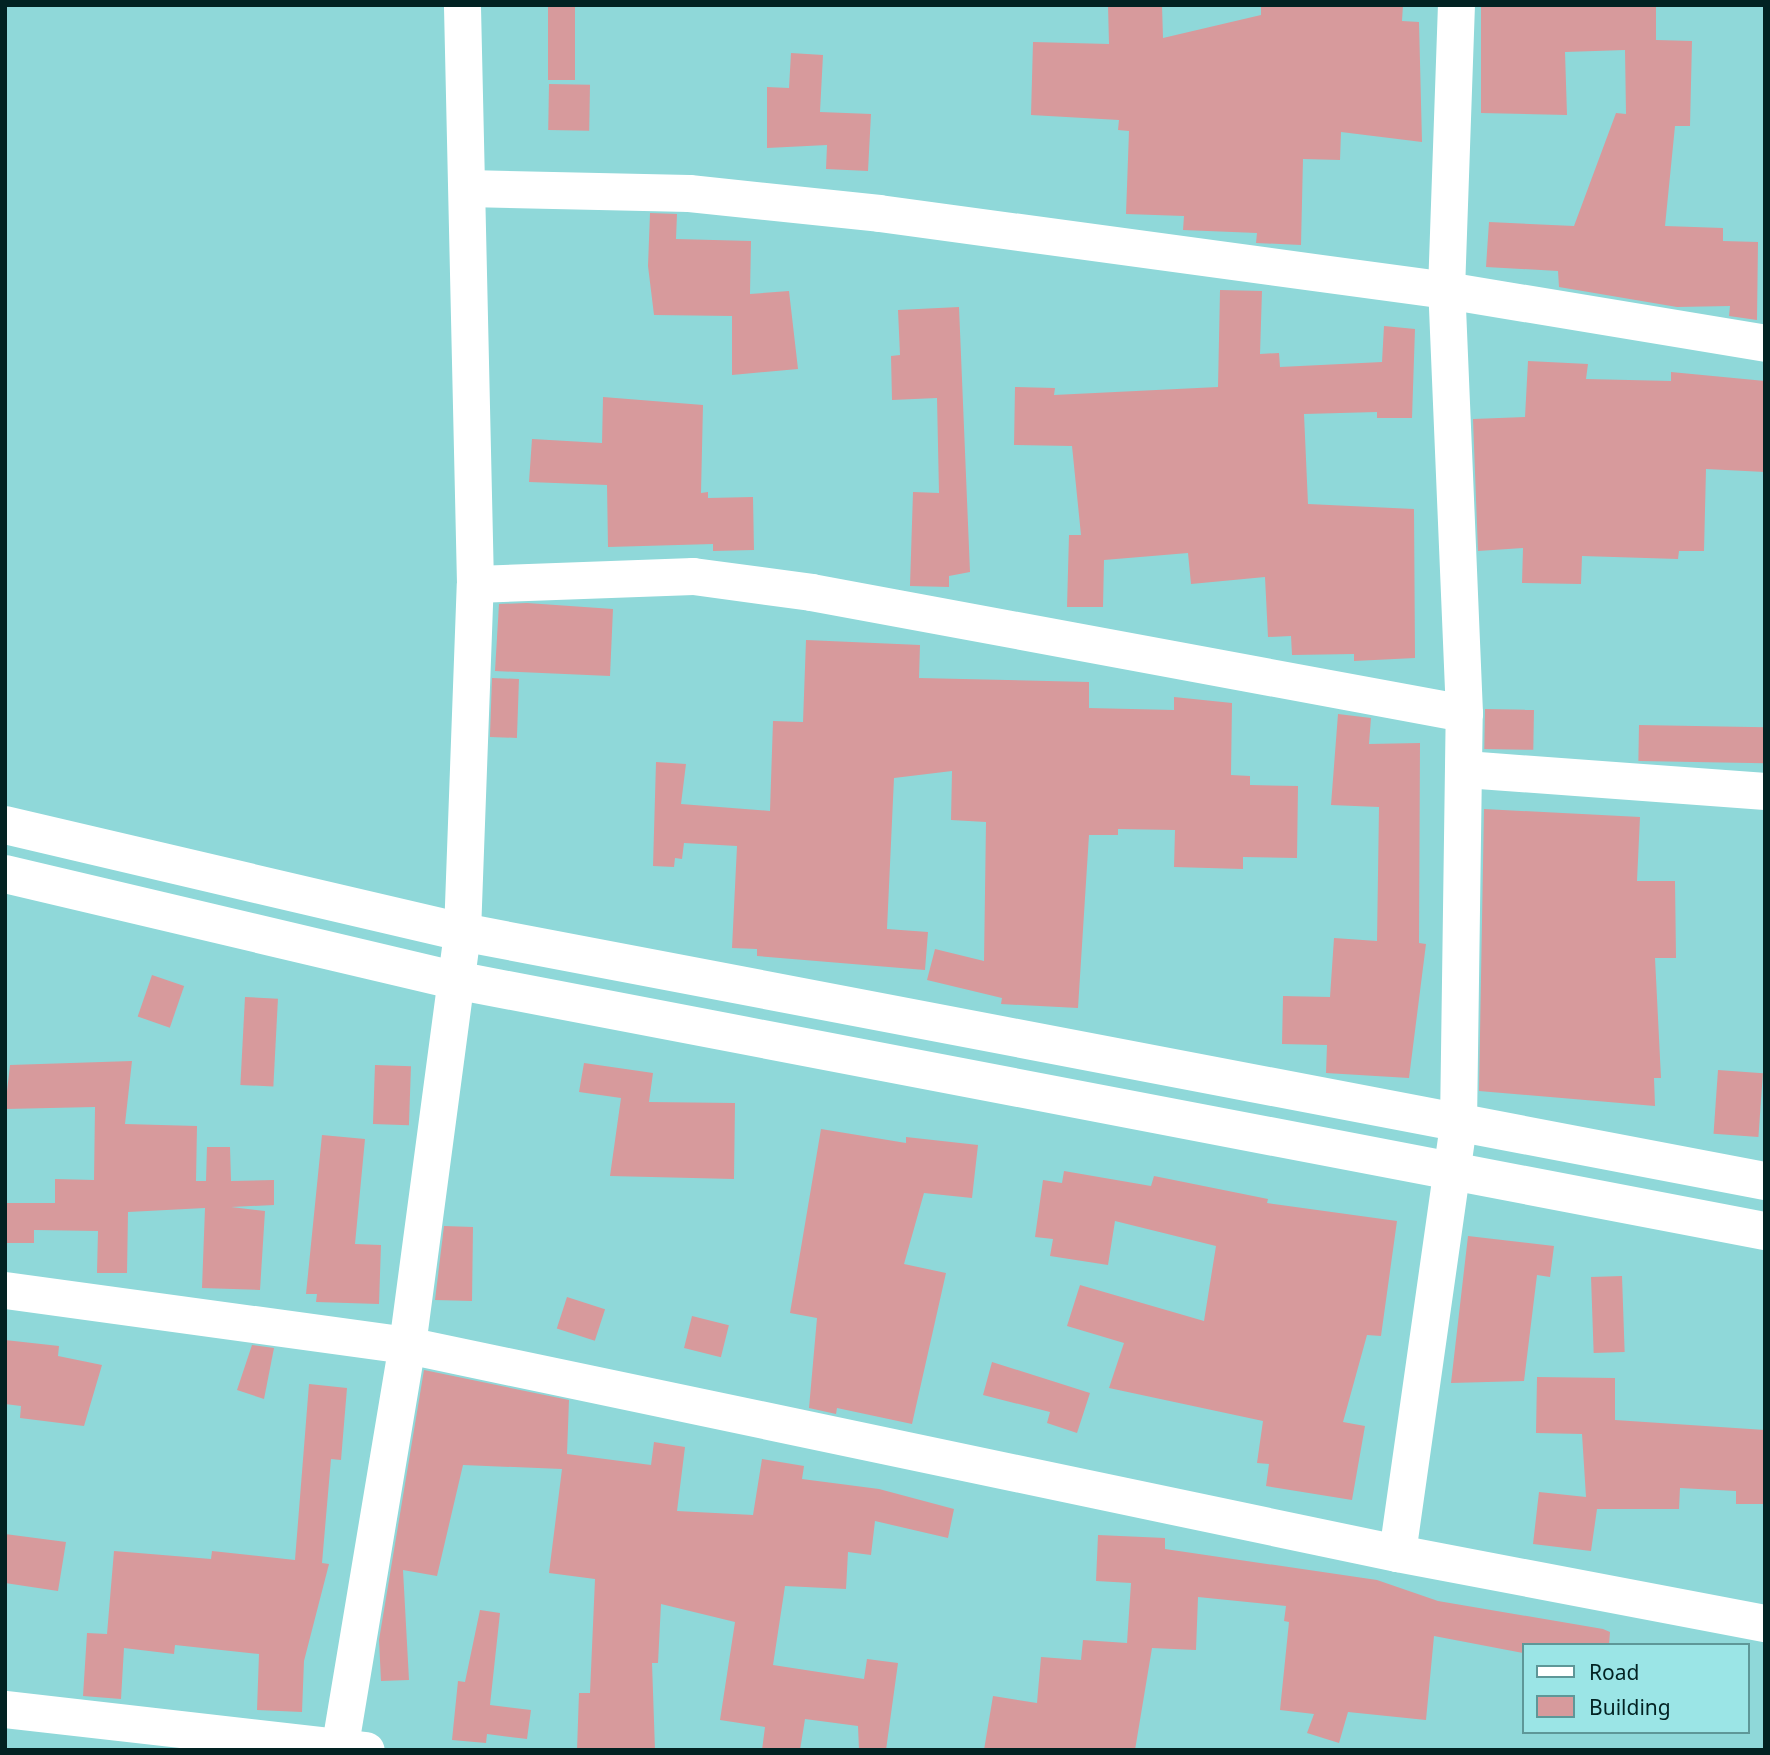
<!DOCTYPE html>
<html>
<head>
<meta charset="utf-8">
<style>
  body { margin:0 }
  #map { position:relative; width:1770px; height:1755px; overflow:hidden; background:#8fd8d9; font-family:"Noto Sans",sans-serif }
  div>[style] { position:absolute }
  .building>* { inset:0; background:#d79a9c; transform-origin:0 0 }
  .street>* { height:37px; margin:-18.5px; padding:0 18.5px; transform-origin:18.5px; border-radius:18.5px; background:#fff }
  .secondary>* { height:38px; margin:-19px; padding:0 19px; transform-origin:19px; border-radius:19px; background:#fff }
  span { translate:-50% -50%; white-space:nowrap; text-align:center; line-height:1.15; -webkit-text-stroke:5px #9be5e6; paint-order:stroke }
  .frame { position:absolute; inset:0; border:7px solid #022222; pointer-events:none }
  .legend { position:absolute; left:1522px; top:1643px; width:228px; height:91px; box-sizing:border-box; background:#9be5e6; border:2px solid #5e9798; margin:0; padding:9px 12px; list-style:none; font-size:21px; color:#022222 }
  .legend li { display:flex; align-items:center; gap:14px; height:35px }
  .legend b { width:35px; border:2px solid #5e9798 }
</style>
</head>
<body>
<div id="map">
  <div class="building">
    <div style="left:548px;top:5px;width:27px;height:75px"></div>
    <div style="clip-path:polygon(1108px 5px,1162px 5px,1163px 38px,1261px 15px,1261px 5px,1403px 5px,1402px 21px,1419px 22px,1422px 142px,1341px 132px,1340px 160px,1303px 159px,1301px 245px,1256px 243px,1257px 233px,1183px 230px,1184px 216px,1126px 214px,1129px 131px,1118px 130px,1119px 120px,1031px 115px,1033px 42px,1109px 44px)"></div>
    <div style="clip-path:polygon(1481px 5px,1656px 5px,1656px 40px,1692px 41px,1690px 126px,1675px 126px,1665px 226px,1723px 228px,1723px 241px,1758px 242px,1757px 320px,1729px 316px,1730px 306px,1677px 307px,1559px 287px,1558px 271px,1486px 267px,1489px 222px,1574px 226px,1616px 113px,1626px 114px,1625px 50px,1565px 52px,1567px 115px,1481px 113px)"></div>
    <div style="clip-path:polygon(791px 53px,823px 55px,820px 112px,871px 114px,868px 171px,826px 169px,827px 145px,767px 148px,767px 87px,789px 88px)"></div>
    <div style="left:549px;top:84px;width:41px;height:46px;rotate:1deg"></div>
    <div style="clip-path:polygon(650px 213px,677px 214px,676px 239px,751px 241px,750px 294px,789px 291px,798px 369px,732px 375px,732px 316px,654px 315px,648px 266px)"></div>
    <div style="clip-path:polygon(1220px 290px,1262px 291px,1260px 354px,1279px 353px,1280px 367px,1382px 362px,1384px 326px,1415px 329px,1412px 418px,1377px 418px,1377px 412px,1304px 414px,1308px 504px,1414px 509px,1415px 658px,1354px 661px,1354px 654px,1292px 655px,1291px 636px,1268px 637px,1265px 577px,1191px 584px,1188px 553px,1104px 560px,1103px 607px,1067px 607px,1069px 535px,1081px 535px,1072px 446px,1014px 445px,1015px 387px,1055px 388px,1054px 395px,1218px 387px)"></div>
    <div style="clip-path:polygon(959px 307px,970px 572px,949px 576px,949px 587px,910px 586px,913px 492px,939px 493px,937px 398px,892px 400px,891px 356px,900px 355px,898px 310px)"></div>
    <div style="clip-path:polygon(1528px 361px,1588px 364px,1586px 379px,1671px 381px,1671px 372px,1765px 381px,1765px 472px,1706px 469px,1704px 551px,1679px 551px,1678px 559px,1582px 556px,1581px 584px,1522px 583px,1523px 548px,1478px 551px,1473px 419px,1525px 417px)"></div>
    <div style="clip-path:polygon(603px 397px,703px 405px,701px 493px,708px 492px,708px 498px,753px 497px,754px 550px,713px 551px,713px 544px,608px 547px,607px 485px,529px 482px,532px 439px,602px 443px)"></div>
    <div style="clip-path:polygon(527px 603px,613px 609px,610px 676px,495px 671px,499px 604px)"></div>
    <div style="clip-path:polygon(806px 640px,920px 645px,919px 678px,1089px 682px,1089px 708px,1174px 710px,1174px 697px,1232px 703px,1231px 775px,1250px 776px,1250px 785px,1298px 786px,1297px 858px,1243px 857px,1243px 869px,1174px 867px,1175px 830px,1118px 829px,1118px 835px,1089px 835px,1078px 1008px,1001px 1004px,1002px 998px,927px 980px,935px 949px,984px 961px,986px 822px,951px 820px,952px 771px,894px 778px,887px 929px,928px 932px,925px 970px,757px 956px,757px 949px,732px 948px,737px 846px,684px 843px,682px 859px,675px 858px,674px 867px,653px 866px,656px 762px,686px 764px,681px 804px,770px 811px,773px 721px,803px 722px)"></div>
    <div style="left:492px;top:678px;width:27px;height:59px;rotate:2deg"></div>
    <div style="left:1485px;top:709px;width:49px;height:40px;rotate:1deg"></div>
    <div style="clip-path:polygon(1338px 714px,1371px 718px,1369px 744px,1420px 743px,1419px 943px,1426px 944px,1409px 1078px,1326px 1073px,1327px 1045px,1282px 1044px,1283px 996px,1330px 997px,1334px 938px,1377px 941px,1379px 807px,1331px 805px)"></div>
    <div style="left:1639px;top:725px;width:126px;height:36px;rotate:1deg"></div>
    <div style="clip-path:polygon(1484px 809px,1640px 817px,1637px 881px,1675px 881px,1676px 958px,1655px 958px,1661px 1078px,1654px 1078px,1655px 1106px,1479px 1091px)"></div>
    <div style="left:152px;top:975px;width:34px;height:44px;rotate:19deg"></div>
    <div style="left:245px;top:997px;width:33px;height:88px;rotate:3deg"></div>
    <div style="clip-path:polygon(132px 1061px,125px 1124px,197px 1126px,196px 1181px,206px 1181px,207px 1147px,230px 1147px,231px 1181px,274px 1180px,274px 1205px,231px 1207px,265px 1211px,260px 1290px,202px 1288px,205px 1208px,128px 1212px,127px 1273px,97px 1273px,98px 1231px,34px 1230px,34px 1243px,5px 1243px,5px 1203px,55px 1203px,55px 1179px,94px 1180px,95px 1107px,5px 1109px,10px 1065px)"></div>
    <div style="clip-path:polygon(584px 1063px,653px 1073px,649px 1102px,735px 1103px,734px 1179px,610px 1176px,621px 1098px,579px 1092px)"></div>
    <div style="left:375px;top:1065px;width:36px;height:59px;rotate:2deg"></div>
    <div style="left:1718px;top:1070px;width:45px;height:64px;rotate:4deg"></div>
    <div style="clip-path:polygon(821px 1129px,906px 1143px,906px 1137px,978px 1145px,972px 1198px,924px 1193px,904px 1264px,946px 1273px,912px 1424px,837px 1408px,836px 1414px,809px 1408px,817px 1318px,790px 1313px)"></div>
    <div style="clip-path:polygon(322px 1135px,365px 1139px,355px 1244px,381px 1245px,379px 1304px,316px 1302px,317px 1294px,306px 1294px)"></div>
    <div style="clip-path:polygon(1064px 1171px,1151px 1186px,1154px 1176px,1268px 1199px,1267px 1203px,1397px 1221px,1381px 1336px,1367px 1335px,1343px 1422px,1365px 1426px,1352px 1500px,1266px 1486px,1269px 1464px,1257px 1463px,1263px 1421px,1109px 1388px,1124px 1343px,1067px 1326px,1080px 1285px,1204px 1321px,1216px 1246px,1115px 1221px,1108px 1265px,1050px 1256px,1053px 1239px,1035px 1237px,1043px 1180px,1062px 1183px)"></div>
    <div style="clip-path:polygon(444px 1226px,473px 1227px,472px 1301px,435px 1300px)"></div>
    <div style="clip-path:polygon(1468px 1236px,1554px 1246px,1550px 1277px,1537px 1275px,1524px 1381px,1451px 1383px)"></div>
    <div style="left:1622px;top:1276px;width:76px;height:31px;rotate:88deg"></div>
    <div style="left:567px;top:1297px;width:40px;height:33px;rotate:18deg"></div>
    <div style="left:692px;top:1316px;width:38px;height:33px;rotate:14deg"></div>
    <div style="clip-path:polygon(5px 1340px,59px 1346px,58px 1356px,102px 1365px,84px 1426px,20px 1418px,21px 1406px,5px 1404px)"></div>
    <div style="clip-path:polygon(252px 1345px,274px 1348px,264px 1399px,237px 1390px)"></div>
    <div style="clip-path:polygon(992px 1362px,1090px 1393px,1077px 1433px,1047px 1423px,1050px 1412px,983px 1395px)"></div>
    <div style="clip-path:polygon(424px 1370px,569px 1400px,567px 1454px,651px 1465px,654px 1442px,685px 1447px,677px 1511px,753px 1515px,762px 1459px,804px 1466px,802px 1479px,879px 1489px,954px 1509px,948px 1538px,875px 1521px,871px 1555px,848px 1552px,846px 1589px,785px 1586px,773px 1665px,864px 1679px,867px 1659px,898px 1663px,886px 1750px,859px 1750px,858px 1726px,805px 1719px,800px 1750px,762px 1750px,765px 1727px,720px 1720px,735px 1622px,661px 1604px,658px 1663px,652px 1663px,655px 1750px,577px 1750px,579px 1693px,590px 1693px,595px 1579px,549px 1573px,562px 1469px,463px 1465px,437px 1576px,403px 1570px,409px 1680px,381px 1681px,379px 1640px)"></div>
    <div style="clip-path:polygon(1537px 1377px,1615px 1378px,1615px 1420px,1765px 1430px,1765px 1504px,1736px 1504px,1736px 1491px,1680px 1488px,1679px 1509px,1597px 1509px,1591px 1551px,1533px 1544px,1539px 1492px,1586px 1497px,1582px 1434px,1536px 1433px)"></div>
    <div style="clip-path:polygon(309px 1384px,347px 1388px,341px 1460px,331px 1459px,322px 1563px,329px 1564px,304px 1661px,302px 1712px,257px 1710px,259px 1654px,175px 1645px,174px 1654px,124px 1648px,121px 1699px,83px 1696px,87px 1633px,107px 1634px,114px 1551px,211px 1559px,212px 1551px,295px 1560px)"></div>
    <div style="clip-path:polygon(5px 1534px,66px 1542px,58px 1591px,5px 1583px)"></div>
    <div style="clip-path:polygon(1098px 1535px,1165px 1538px,1165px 1549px,1377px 1580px,1438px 1601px,1603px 1629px,1610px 1632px,1609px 1645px,1523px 1645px,1523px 1653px,1434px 1636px,1426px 1720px,1348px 1712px,1339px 1743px,1307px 1733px,1314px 1714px,1280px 1710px,1289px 1622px,1284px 1621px,1286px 1606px,1198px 1597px,1196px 1650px,1152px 1648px,1135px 1750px,984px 1750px,993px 1696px,1037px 1703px,1041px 1657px,1081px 1660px,1083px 1640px,1127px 1643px,1131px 1583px,1096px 1581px)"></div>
    <div style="clip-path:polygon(480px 1610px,500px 1613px,490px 1705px,531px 1710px,527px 1739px,487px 1734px,486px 1743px,452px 1740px,458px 1681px,465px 1682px)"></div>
  </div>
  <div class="street">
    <div style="left:467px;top:188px;width:222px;rotate:1.3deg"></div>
    <div style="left:689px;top:193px;width:191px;rotate:6deg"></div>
    <div style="left:879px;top:213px;width:572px;rotate:7.73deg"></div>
    <div style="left:1446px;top:290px;width:323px;rotate:9.4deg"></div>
    <div style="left:475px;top:584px;width:218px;rotate:-2.1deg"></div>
    <div style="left:693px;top:576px;width:119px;rotate:7.7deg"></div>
    <div style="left:811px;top:592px;width:664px;rotate:10.5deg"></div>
    <div style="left:1465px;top:769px;width:301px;rotate:4.2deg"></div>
    <div style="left:5px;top:1290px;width:406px;rotate:7.8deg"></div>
    <div style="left:407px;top:1345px;width:1012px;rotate:11.87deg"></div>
    <div style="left:1397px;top:1553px;width:375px;rotate:10.8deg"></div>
    <div style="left:1397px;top:1553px;width:433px;rotate:-81.9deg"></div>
    <div style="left:1458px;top:1124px;width:411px;rotate:-89.2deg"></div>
    <div style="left:1464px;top:713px;width:423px;rotate:-92.4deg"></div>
    <div style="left:1446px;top:290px;width:285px;rotate:-88deg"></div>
    <div style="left:5px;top:1709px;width:363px;rotate:6.5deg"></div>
    <div style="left:339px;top:1750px;width:411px;rotate:-80.5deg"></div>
    <div style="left:407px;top:1345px;width:417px;rotate:-82.4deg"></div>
    <div style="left:462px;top:932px;width:348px;rotate:-87.9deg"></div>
    <div style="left:475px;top:584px;width:579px;rotate:-91.29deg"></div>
  </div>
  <div class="secondary">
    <div style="left:5px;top:825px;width:469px;rotate:13.2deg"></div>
    <div style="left:462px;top:932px;width:1327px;rotate:10.82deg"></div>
    <div style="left:5px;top:874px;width:462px;rotate:13.3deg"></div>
    <div style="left:455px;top:980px;width:1334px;rotate:10.85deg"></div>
  </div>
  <div class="frame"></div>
  <ul class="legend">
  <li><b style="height:9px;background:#fff"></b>Road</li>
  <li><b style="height:19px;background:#d79a9c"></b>Building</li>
  </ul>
</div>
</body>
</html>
